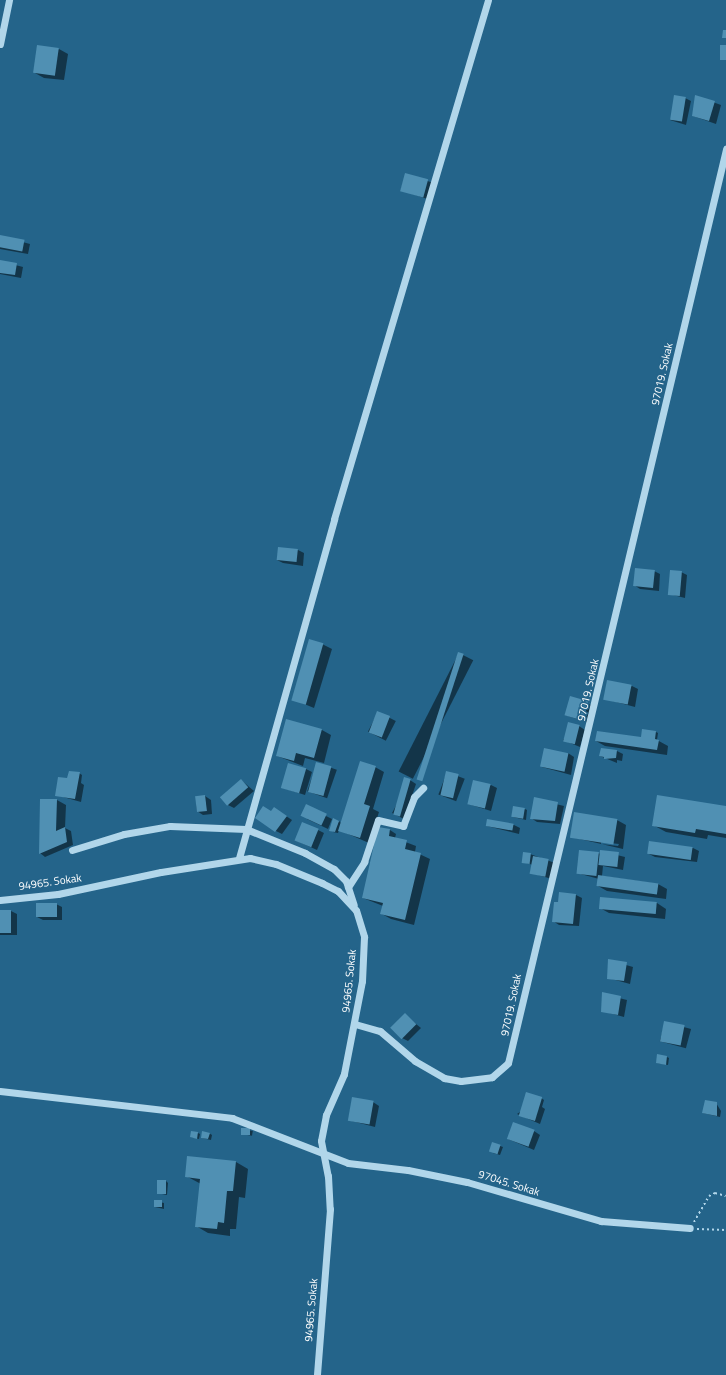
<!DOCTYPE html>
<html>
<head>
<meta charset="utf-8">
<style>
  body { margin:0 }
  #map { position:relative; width:726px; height:1375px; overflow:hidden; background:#24648a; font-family:"Titillium Web",sans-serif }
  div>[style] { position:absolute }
  .shadow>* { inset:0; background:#0007; transform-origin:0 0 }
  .building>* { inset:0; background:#5090b3; transform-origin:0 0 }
  .path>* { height:2px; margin-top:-1px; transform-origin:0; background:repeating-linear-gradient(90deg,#b1d6ea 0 2px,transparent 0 5px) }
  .minor>* { height:7px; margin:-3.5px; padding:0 3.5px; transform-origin:3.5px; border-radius:3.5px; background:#b1d6ea }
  span { translate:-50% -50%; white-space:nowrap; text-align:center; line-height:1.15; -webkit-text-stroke:3px #24648a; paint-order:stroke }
  .street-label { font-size:11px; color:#fff }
</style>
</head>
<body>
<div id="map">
  <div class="shadow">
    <div style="clip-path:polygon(59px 49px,68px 54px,64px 80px,44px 78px,35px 73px)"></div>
    <div style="clip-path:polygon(696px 96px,721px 105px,716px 124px,693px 116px)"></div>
    <div style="clip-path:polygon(685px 98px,691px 101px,686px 125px,670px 120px)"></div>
    <div style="left:406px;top:174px;width:29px;height:17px;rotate:18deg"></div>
    <div style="clip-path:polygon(0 236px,30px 244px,28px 254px,0 249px)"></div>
    <div style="clip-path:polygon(0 261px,23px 267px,21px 278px,0 274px)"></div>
    <div style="clip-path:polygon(279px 548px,298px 550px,304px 553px,303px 566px,283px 563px,277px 560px)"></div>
    <div style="clip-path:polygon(654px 571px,660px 574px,659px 591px,640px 589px,634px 585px)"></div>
    <div style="clip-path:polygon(681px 572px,687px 575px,685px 598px,669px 594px)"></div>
    <div style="clip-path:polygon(322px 644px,332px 649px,314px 708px,292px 699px)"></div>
    <div style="left:459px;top:653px;width:16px;height:133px;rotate:27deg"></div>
    <div style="clip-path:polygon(632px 686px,638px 689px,635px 707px,605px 699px)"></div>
    <div style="left:571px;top:698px;width:24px;height:18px;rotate:19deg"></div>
    <div style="left:378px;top:712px;width:20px;height:22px;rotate:27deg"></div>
    <div style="clip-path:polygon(287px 720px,322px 730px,331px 735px,324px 763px,305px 758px,303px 766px,277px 756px)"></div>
    <div style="clip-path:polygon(579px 726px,585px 730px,580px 747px,563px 740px)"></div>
    <div style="clip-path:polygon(656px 732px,658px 733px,657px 740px,668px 746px,667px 755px,605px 746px,596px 741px,641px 738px)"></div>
    <div style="clip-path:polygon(617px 751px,623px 754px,622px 761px,617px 760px,617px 763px,600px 756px)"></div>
    <div style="clip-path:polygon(568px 753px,574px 757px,571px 775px,542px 767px)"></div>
    <div style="left:317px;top:763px;width:21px;height:30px;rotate:19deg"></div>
    <div style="clip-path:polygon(375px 767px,384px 772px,373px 809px,379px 812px,369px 843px,339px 830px,338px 833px,333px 832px,339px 821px,341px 823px)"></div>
    <div style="clip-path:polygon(306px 769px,312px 772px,305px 795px,283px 788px)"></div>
    <div style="left:447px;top:772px;width:19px;height:24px;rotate:21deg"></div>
    <div style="clip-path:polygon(79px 773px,82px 775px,81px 783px,84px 785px,81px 802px,56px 795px)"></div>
    <div style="clip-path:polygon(241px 780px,254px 791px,234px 808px,228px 805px)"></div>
    <div style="clip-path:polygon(410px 780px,416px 784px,404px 819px,392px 813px)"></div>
    <div style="clip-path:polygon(491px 785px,497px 788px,491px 811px,468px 804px)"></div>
    <div style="clip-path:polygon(205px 796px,211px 800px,212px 814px,203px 815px,197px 811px,196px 797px)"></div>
    <div style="clip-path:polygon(535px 799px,564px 806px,560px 824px,537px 822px,531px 818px)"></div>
    <div style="clip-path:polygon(57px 800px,66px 805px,65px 828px,71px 831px,73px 845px,45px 857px,40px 853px)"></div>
    <div style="clip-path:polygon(306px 806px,332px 819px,328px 829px,307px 819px)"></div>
    <div style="clip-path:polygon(726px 807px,726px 838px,708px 835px,707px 839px,666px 832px,653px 825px)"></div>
    <div style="clip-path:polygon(274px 808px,292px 820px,282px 834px,276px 831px,271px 812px)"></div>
    <div style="clip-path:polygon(525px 809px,527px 810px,526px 820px,513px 817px)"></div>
    <div style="clip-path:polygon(evenodd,575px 813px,617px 820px,626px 825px,623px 849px,571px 837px,575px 813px,601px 842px,619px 844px,618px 846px,601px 844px,601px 842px)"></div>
    <div style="clip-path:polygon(514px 825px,520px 828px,519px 834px,487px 826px)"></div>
    <div style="clip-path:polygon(379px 828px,390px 830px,396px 834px,395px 838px,416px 846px,415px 852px,430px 859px,414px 925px,391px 919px,382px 914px,383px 906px,363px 898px)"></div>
    <div style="clip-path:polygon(318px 830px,324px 833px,317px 850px,295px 840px)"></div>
    <div style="clip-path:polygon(693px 848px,699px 851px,697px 862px,655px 857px,649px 854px)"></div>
    <div style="clip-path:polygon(601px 851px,625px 857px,623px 870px,603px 866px,602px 876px,658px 884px,667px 889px,666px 899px,607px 891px,598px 886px,599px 879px,577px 873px,599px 853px,601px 855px)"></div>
    <div style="clip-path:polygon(530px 854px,555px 863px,552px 879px,531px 873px,533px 865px,523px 862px)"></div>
    <div style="clip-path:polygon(576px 895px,582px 898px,579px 926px,559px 925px,553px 921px,559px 903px)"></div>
    <div style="clip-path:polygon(601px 898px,657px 903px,666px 909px,665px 919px,609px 913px,600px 908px)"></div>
    <div style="clip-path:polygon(56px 904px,62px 907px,62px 920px,43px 920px,37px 917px)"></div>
    <div style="clip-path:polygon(0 911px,11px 911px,17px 914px,17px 935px,0 935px)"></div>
    <div style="clip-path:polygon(609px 960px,633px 967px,630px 984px,608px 978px)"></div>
    <div style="clip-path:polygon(603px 994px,627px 1000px,624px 1017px,602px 1011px)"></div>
    <div style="clip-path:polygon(405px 1015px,421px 1028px,408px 1041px,402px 1038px)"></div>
    <div style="left:665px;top:1022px;width:27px;height:20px;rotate:15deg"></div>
    <div style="clip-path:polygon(667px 1057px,669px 1058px,668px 1065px,657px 1063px)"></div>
    <div style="clip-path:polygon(541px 1098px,544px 1100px,542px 1107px,545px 1109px,540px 1124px,517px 1114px)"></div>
    <div style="clip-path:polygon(373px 1102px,379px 1106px,375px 1127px,348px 1120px)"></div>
    <div style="clip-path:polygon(716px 1103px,721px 1111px,720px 1117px,703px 1113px)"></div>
    <div style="left:242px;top:1129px;width:11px;height:5px;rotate:10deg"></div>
    <div style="clip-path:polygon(534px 1131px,540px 1135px,534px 1150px,508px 1139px)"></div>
    <div style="clip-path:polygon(198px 1133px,200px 1134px,199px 1139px,191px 1137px)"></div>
    <div style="clip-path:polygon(209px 1133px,212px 1135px,211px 1140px,202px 1138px)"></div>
    <div style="clip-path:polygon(500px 1146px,503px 1147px,500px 1155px,493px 1153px)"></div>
    <div style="clip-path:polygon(188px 1157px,236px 1162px,248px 1169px,245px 1198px,239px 1197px,236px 1229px,230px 1229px,230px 1236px,208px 1233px,196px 1226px,201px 1184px,186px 1176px)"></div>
    <div style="clip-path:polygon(166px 1181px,168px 1183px,167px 1195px,157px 1193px)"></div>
    <div style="clip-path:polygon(155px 1201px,164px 1203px,164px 1209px,155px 1207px)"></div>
  </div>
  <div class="building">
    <div style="clip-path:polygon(723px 30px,726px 30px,726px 38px,722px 38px)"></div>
    <div style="left:37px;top:45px;width:22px;height:28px;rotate:8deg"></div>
    <div style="left:720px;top:45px;width:6px;height:15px"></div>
    <div style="left:674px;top:95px;width:12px;height:25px;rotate:9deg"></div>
    <div style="clip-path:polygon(695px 95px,715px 101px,709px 121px,692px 116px)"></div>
    <div style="left:405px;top:173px;width:24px;height:19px;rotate:15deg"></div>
    <div style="left:0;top:235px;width:25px;height:12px;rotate:11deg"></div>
    <div style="clip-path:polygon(0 260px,17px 263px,15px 275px,0 273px)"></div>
    <div style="left:278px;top:547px;width:20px;height:13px;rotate:6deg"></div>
    <div style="left:635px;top:568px;width:20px;height:18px;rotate:6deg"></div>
    <div style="left:670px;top:570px;width:12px;height:25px;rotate:5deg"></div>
    <div style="left:309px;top:639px;width:15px;height:64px;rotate:16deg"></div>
    <div style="left:458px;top:652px;width:6px;height:134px;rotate:18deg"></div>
    <div style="left:607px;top:680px;width:25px;height:20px;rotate:11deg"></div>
    <div style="left:570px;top:696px;width:19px;height:20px;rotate:16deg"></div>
    <div style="left:377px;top:711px;width:14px;height:23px;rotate:21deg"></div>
    <div style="clip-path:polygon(286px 719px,322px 729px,314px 758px,296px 753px,294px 761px,276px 756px)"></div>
    <div style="left:568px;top:722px;width:12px;height:20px;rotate:14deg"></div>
    <div style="clip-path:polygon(642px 729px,656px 731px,655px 739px,659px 740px,657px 750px,595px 741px,597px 731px,641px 737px)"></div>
    <div style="left:544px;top:748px;width:25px;height:19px;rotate:12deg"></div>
    <div style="clip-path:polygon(601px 748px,617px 750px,616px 758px,604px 759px,604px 757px,599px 756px)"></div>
    <div style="clip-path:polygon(360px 761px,376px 766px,364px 804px,370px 806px,360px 838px,338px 831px)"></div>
    <div style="left:316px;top:762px;width:16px;height:31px;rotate:15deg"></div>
    <div style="left:288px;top:763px;width:19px;height:26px;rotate:16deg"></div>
    <div style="clip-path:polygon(69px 771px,80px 772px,75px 799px,55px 796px,58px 777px,67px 778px)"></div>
    <div style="left:446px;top:771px;width:13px;height:25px;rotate:13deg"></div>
    <div style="left:404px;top:777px;width:7px;height:39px;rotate:16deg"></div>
    <div style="left:241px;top:779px;width:11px;height:28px;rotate:49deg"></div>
    <div style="left:473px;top:780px;width:18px;height:25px;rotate:13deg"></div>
    <div style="left:205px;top:795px;width:16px;height:10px;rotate:83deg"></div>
    <div style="clip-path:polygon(657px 795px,726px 806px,726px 834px,696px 829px,695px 833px,652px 826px)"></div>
    <div style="clip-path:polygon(534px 797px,558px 802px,555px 821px,530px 819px)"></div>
    <div style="clip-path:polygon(40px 799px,57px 799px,56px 831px,65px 827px,67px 842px,39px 854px)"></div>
    <div style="left:306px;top:804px;width:23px;height:13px;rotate:25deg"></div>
    <div style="clip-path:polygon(263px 806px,271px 811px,274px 807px,287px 816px,275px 832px,255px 818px)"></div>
    <div style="left:513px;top:806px;width:12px;height:11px;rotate:9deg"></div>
    <div style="left:574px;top:812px;width:44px;height:26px;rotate:9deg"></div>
    <div style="clip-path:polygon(333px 818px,339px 821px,335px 832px,329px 831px)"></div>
    <div style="left:487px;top:819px;width:27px;height:7px;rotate:10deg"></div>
    <div style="left:302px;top:822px;width:18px;height:20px;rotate:22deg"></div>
    <div style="clip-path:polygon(378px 827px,390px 829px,389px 836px,407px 840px,405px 849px,421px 853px,405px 920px,380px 914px,383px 903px,362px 898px)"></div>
    <div style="left:649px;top:841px;width:44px;height:13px;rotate:8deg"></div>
    <div style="left:579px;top:850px;width:20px;height:24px;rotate:6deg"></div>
    <div style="left:600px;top:850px;width:19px;height:15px;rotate:6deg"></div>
    <div style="left:523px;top:852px;width:8px;height:11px;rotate:7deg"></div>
    <div style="left:533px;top:856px;width:16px;height:18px;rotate:11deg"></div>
    <div style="left:598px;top:875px;width:61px;height:11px;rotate:8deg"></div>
    <div style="clip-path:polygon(559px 892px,576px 894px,573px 924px,552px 922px,554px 902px,558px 902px)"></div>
    <div style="left:600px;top:897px;width:57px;height:12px;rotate:5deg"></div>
    <div style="left:36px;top:903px;width:21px;height:14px"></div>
    <div style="left:0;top:910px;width:11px;height:23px"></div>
    <div style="clip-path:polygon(608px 959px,627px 962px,624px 981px,607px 979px)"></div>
    <div style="clip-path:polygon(602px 992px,621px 996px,618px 1015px,601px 1012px)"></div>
    <div style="left:405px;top:1013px;width:16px;height:21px;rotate:45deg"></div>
    <div style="left:664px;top:1021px;width:21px;height:21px;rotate:11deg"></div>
    <div style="clip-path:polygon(657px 1054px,667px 1056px,666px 1065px,656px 1063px)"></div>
    <div style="left:526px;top:1092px;width:17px;height:25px;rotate:17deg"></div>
    <div style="left:352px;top:1097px;width:22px;height:24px;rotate:10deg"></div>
    <div style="clip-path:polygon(705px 1100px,717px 1102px,717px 1116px,702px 1113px)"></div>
    <div style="left:513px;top:1122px;width:23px;height:18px;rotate:20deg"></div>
    <div style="left:241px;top:1128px;width:9px;height:7px"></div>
    <div style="clip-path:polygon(191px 1131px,198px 1132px,197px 1139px,190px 1137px)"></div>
    <div style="clip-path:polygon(202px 1131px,210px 1133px,208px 1139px,201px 1138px)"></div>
    <div style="left:492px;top:1142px;width:9px;height:10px;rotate:18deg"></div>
    <div style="clip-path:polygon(187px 1156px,236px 1161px,233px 1191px,227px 1191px,224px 1223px,218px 1222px,217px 1229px,195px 1227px,200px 1179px,185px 1177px)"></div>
    <div style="left:157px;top:1180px;width:9px;height:14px"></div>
    <div style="left:154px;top:1200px;width:8px;height:7px"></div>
  </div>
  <div class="path">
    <div style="left:694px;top:1222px;width:30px;rotate:-60deg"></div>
    <div style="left:709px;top:1196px;width:7px;rotate:-27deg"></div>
    <div style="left:715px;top:1193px;width:11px;rotate:15deg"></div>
    <div style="left:697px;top:1229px;width:29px;rotate:2deg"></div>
  </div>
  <div class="minor">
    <div style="left:0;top:44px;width:45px;rotate:-78.4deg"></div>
    <div style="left:72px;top:850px;width:54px;rotate:-17.1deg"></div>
    <div style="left:124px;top:834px;width:47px;rotate:-9.9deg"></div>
    <div style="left:170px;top:826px;width:76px;rotate:2.3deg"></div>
    <div style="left:246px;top:829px;width:64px;rotate:22.1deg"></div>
    <div style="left:305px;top:853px;width:33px;rotate:29deg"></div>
    <div style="left:334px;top:869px;width:17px;rotate:45deg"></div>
    <div style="left:346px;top:881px;width:25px;rotate:72deg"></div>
    <div style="left:239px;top:858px;width:352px;rotate:-74.3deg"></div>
    <div style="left:334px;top:519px;width:541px;rotate:-73.47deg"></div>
    <div style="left:348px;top:887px;width:30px;rotate:-57deg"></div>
    <div style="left:364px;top:862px;width:44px;rotate:-71.6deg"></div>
    <div style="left:378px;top:820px;width:26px;rotate:13deg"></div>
    <div style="left:403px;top:826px;width:31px;rotate:-69deg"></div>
    <div style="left:414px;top:797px;width:13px;rotate:-45deg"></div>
    <div style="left:0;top:900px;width:58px;rotate:-5.9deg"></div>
    <div style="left:58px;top:894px;width:105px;rotate:-12.1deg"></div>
    <div style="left:161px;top:872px;width:90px;rotate:-8.9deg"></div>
    <div style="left:250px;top:858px;width:27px;rotate:13deg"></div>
    <div style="left:276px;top:864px;width:50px;rotate:22.4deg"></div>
    <div style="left:322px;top:883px;width:18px;rotate:27deg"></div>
    <div style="left:338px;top:891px;width:26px;rotate:47deg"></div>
    <div style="left:356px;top:910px;width:28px;rotate:73deg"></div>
    <div style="left:364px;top:937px;width:44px;rotate:92.6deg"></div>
    <div style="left:362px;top:981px;width:95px;rotate:101deg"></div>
    <div style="left:344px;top:1074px;width:45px;rotate:113.7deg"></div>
    <div style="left:326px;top:1115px;width:26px;rotate:101deg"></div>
    <div style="left:321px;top:1141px;width:36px;rotate:79deg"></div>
    <div style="left:328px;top:1176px;width:33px;rotate:87deg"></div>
    <div style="left:330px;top:1209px;width:167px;rotate:94.5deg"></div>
    <div style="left:355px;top:1024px;width:26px;rotate:16deg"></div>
    <div style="left:380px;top:1031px;width:46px;rotate:40.6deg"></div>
    <div style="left:415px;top:1061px;width:34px;rotate:30deg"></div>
    <div style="left:444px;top:1078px;width:17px;rotate:10deg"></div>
    <div style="left:461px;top:1081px;width:31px;rotate:-7deg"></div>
    <div style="left:492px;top:1077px;width:21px;rotate:-41deg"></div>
    <div style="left:508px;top:1063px;width:940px;rotate:-76.58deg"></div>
    <div style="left:0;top:1091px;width:234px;rotate:6.6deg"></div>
    <div style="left:232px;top:1118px;width:124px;rotate:21.2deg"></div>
    <div style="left:348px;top:1163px;width:60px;rotate:6.7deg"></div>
    <div style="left:408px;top:1170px;width:60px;rotate:11.5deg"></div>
    <div style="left:467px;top:1182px;width:140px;rotate:16.2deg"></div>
    <div style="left:601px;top:1221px;width:89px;rotate:4.5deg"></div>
  </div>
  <div class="street-label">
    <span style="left:662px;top:374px;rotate:-77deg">97019. Sokak</span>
    <span style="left:588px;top:690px;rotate:-77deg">97019. Sokak</span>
    <span style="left:50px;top:882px;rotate:-8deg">94965. Sokak</span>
    <span style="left:349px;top:981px;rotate:-84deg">94965. Sokak</span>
    <span style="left:511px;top:1005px;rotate:-78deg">97019. Sokak</span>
    <span style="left:509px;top:1183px;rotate:17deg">97045. Sokak</span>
    <span style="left:311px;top:1310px;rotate:-85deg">94965. Sokak</span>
  </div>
</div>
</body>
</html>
